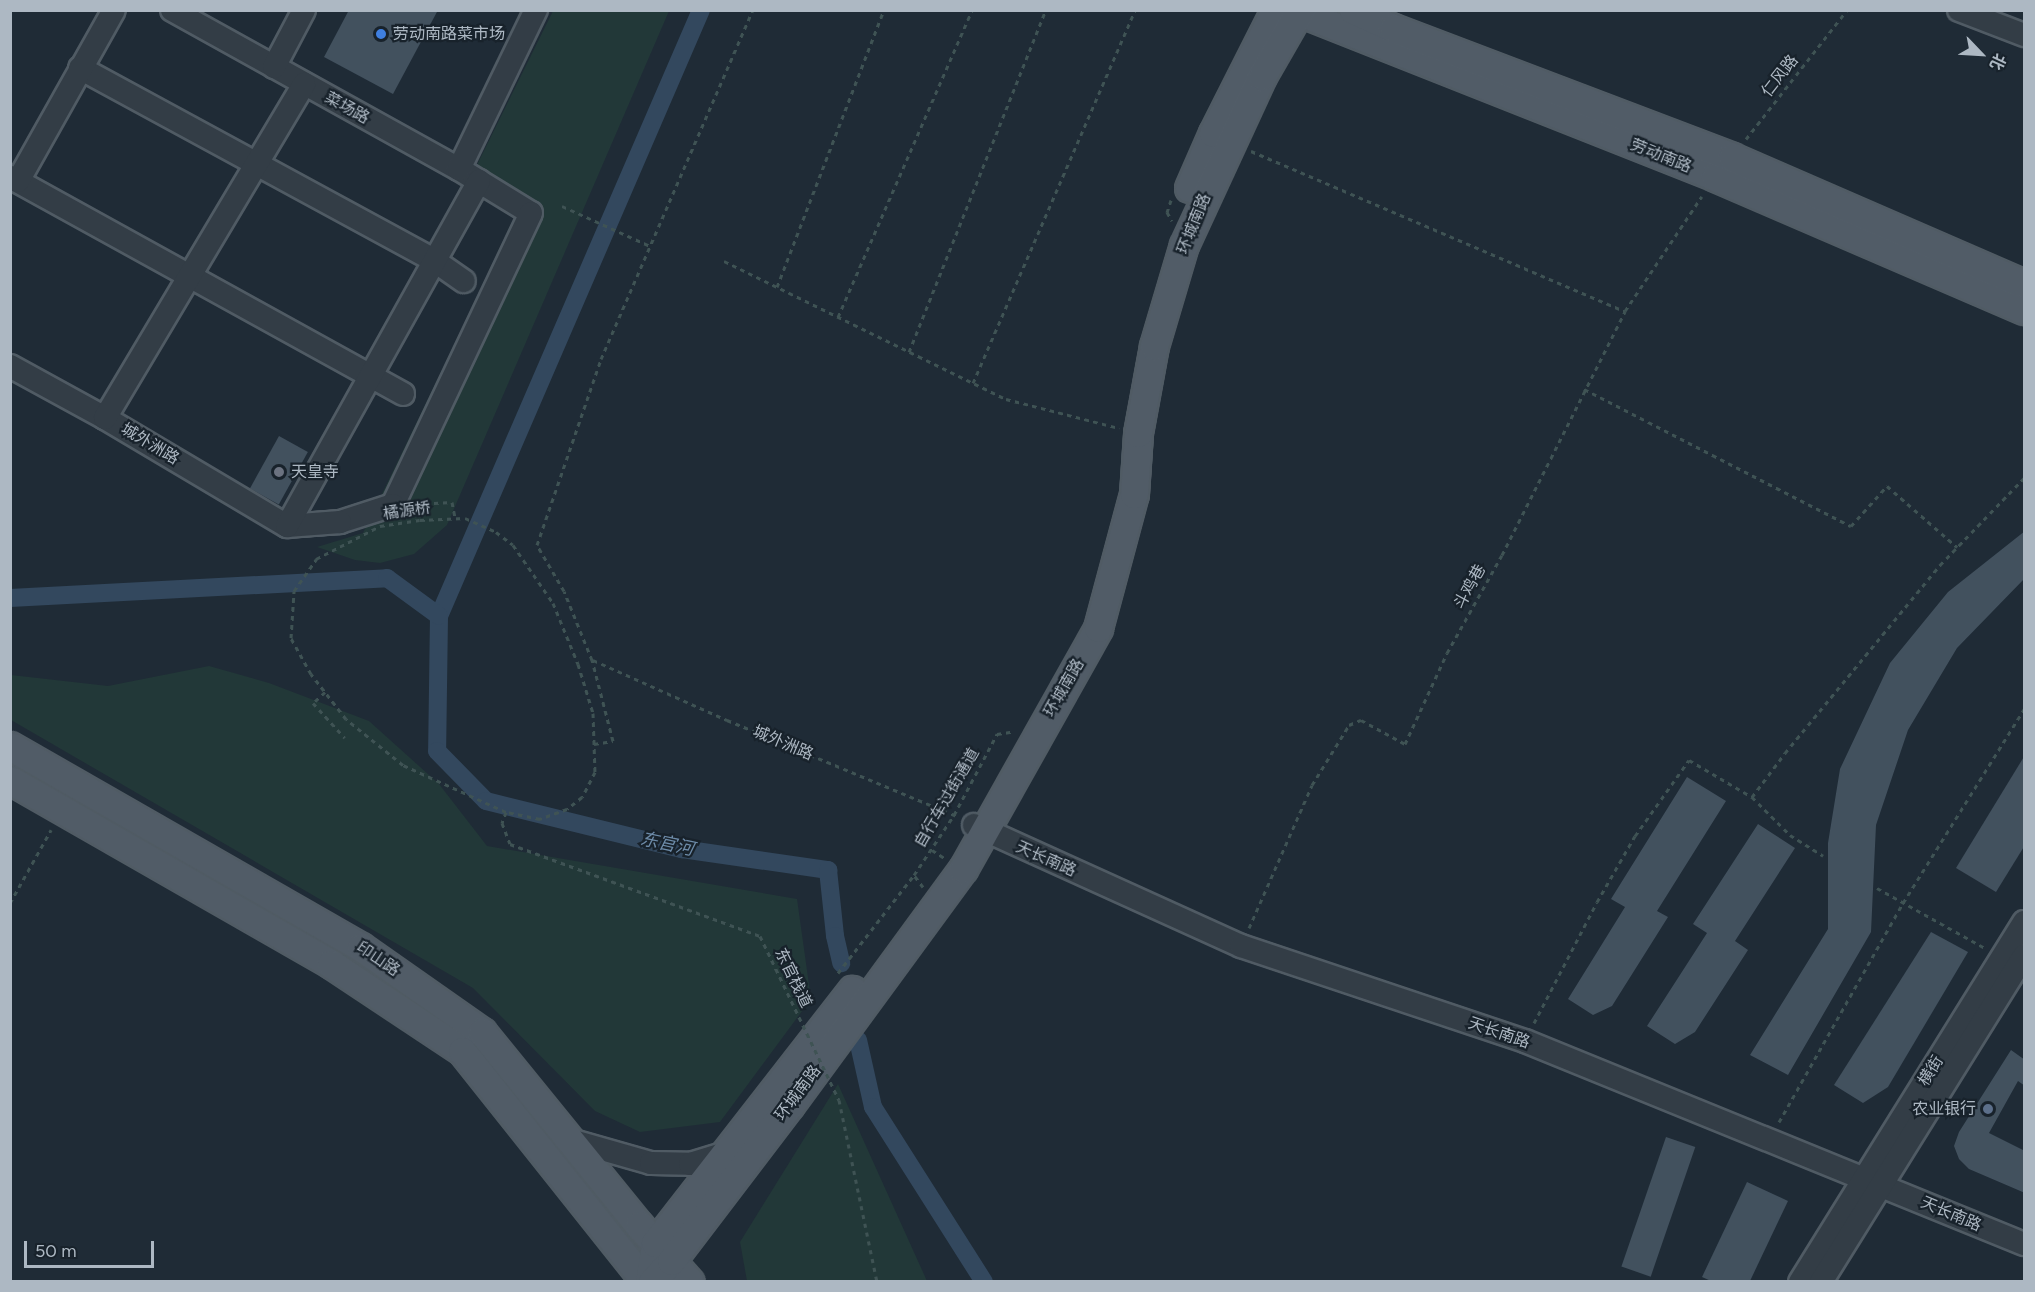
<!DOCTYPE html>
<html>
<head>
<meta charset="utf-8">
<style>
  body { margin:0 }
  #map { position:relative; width:2035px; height:1292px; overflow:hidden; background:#1f2b36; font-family:Figtree,"Noto Sans SC",sans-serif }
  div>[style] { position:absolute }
  .green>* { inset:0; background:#223838 }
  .canal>* { height:18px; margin:-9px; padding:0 9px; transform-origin:9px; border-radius:9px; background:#33485e }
  .building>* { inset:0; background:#42515e; transform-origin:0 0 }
  .path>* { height:3px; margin-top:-1.5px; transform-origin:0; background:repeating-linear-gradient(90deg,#3f5354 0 4.5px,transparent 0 9px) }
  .roads { filter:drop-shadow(2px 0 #505b64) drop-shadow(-2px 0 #505b64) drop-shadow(0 2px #505b64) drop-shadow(0 -2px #505b64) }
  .minor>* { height:22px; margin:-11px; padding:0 11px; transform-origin:11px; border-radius:11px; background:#333d46 }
  .major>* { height:27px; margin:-13.5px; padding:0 13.5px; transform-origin:13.5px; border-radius:13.5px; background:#515c67 }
  .path-bridge>* { height:3px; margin-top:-1.5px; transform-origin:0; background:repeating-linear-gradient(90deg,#3f5354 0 4.5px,transparent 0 9px) }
  .dots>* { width:16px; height:16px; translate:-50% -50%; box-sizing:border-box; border:3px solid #18222b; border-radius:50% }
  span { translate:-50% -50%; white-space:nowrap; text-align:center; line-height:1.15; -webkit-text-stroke:4.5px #18222b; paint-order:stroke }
  .poi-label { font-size:16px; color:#adb8c3 }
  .left { translate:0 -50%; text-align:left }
  .right { translate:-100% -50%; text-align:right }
  .street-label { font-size:16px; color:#adb8c3 }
  .water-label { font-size:18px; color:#6d8ba8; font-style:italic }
  .frame { position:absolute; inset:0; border:12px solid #adb8c3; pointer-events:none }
  .north { position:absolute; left:1951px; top:24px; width:60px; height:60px; -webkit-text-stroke:4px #18222b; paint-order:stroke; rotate:115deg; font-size:16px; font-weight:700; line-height:24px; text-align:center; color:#adb8c3 }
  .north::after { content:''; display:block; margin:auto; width:21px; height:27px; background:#adb8c3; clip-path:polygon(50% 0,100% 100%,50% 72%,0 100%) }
  .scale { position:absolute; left:24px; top:1241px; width:130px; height:27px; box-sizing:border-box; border:3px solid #adb8c3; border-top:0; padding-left:8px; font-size:18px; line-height:21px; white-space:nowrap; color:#adb8c3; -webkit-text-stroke:4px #18222b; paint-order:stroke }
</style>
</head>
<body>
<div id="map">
  <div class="green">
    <div style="clip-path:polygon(553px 11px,669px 11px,447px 525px,414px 554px,380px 563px,355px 560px,317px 547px,363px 533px,522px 205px,471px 177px)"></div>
    <div style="clip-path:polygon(209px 666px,269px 683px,369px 721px,439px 784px,487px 846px,797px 899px,811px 999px,720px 1122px,640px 1132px,595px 1111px,473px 988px,11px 720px,11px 675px,108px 686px)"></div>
    <div style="clip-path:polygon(838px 1084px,927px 1281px,747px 1281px,740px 1242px)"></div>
  </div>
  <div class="canal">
    <div style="left:701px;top:10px;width:660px;rotate:113.38deg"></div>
    <div style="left:439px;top:616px;width:135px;rotate:90.8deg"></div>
    <div style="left:437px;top:751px;width:70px;rotate:45.6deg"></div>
    <div style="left:486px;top:801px;width:202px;rotate:13.8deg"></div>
    <div style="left:682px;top:849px;width:148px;rotate:8.2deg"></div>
    <div style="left:828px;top:870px;width:66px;rotate:83.9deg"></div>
    <div style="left:835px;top:936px;width:28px;rotate:77deg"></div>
    <div style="left:10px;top:598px;width:378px;rotate:-3deg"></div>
    <div style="left:387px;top:578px;width:64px;rotate:36.2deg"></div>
    <div style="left:858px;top:1040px;width:69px;rotate:77.4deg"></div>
    <div style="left:873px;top:1107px;width:207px;rotate:57.6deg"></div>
  </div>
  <div class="building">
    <div style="clip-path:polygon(349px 10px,438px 10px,393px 94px,324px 57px)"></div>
    <div style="left:279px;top:436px;width:33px;height:60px;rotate:29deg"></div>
    <div style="clip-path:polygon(2025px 531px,2025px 578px,1957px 648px,1908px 730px,1876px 825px,1871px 932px,1788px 1075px,1750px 1055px,1828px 929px,1828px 843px,1840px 769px,1890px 663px,1948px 592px)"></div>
    <div style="clip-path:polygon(2025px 755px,2025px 845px,1996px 892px,1956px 868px)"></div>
    <div style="clip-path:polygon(1687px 777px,1726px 801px,1657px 911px,1668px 917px,1612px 1006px,1593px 1015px,1568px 999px,1625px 907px,1611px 899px)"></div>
    <div style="clip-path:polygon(1758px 824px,1795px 848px,1735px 941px,1748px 950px,1695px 1032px,1675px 1044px,1647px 1026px,1707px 933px,1693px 924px)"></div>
    <div style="clip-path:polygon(1931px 932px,1968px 952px,1888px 1087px,1863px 1103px,1834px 1085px)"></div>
    <div style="clip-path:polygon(2011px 1050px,2025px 1060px,2025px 1086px,2018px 1081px,1989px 1133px,2025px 1151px,2025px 1193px,1969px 1169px,1959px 1159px,1954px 1146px,1959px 1132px)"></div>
    <div style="left:1666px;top:1137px;width:31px;height:137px;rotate:19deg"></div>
    <div style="clip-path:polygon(1747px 1182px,1788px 1201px,1750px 1281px,1711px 1281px,1702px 1277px)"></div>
  </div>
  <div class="path">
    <div style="left:1746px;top:139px;width:164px;rotate:-51.9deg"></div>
    <div style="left:1251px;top:151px;width:407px;rotate:23.2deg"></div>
    <div style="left:1171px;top:200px;width:13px;rotate:108deg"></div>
    <div style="left:1167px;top:212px;width:10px;rotate:61deg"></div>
    <div style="left:562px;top:206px;width:97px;rotate:24.4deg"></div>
    <div style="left:724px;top:261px;width:314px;rotate:26.1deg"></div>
    <div style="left:1006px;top:399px;width:117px;rotate:14.4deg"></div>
    <div style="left:777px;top:287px;width:297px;rotate:-68.9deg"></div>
    <div style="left:838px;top:317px;width:335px;rotate:-66.4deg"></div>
    <div style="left:909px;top:352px;width:368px;rotate:-68.2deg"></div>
    <div style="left:973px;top:383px;width:407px;rotate:-66.5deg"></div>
    <div style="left:1584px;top:389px;width:300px;rotate:27.2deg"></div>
    <div style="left:1851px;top:526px;width:54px;rotate:-48deg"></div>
    <div style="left:1887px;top:486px;width:93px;rotate:41.1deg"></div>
    <div style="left:416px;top:504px;width:36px;rotate:-3deg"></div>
    <div style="left:452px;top:502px;width:16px;rotate:79deg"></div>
    <div style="left:465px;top:518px;width:34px;rotate:24deg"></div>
    <div style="left:496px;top:532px;width:21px;rotate:37deg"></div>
    <div style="left:513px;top:545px;width:70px;rotate:55.4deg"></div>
    <div style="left:553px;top:603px;width:66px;rotate:67.7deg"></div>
    <div style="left:578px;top:664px;width:51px;rotate:73deg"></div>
    <div style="left:593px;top:713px;width:59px;rotate:88.1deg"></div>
    <div style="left:595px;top:772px;width:28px;rotate:117deg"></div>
    <div style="left:582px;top:797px;width:19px;rotate:141deg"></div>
    <div style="left:567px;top:809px;width:29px;rotate:160deg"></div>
    <div style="left:540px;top:819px;width:35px;rotate:-168deg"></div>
    <div style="left:506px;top:812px;width:113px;rotate:-155.5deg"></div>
    <div style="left:403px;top:765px;width:73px;rotate:-141.1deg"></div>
    <div style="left:346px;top:719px;width:57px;rotate:-127.9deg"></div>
    <div style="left:311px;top:674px;width:41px;rotate:-119.1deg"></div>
    <div style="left:291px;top:638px;width:47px;rotate:-86.3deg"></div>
    <div style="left:294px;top:591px;width:39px;rotate:-55deg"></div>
    <div style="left:316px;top:559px;width:72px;rotate:-27.3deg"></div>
    <div style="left:380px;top:526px;width:40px;rotate:-8.5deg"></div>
    <div style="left:420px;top:520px;width:45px;rotate:-2.5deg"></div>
    <div style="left:593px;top:660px;width:147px;rotate:24.1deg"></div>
    <div style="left:727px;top:720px;width:248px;rotate:22.7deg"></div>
    <div style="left:325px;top:692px;width:16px;rotate:137deg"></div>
    <div style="left:313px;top:703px;width:47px;rotate:47.6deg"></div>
    <div style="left:594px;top:744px;width:19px;rotate:-9deg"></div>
    <div style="left:613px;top:741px;width:84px;rotate:-104.5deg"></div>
    <div style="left:592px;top:660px;width:74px;rotate:-112.1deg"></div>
    <div style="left:564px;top:591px;width:53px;rotate:-120.4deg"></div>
    <div style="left:537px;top:545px;width:197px;rotate:-71deg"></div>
    <div style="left:601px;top:359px;width:381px;rotate:-66.5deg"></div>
    <div style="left:1752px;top:797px;width:54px;rotate:45deg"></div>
    <div style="left:1790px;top:835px;width:39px;rotate:32deg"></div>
    <div style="left:932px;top:850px;width:17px;rotate:33deg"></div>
    <div style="left:923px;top:887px;width:15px;rotate:-127deg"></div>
    <div style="left:914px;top:875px;width:72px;rotate:-56.3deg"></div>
    <div style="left:954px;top:815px;width:92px;rotate:-62deg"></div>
    <div style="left:997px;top:734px;width:18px;rotate:-9deg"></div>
    <div style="left:1877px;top:888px;width:124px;rotate:29.1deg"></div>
    <div style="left:10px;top:903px;width:84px;rotate:-60.7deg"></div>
    <div style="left:1249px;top:928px;width:156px;rotate:-66.2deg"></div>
    <div style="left:1312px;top:785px;width:70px;rotate:-58.3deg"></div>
    <div style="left:1349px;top:725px;width:13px;rotate:-23deg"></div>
    <div style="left:1361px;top:720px;width:50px;rotate:28.6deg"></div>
    <div style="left:1405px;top:744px;width:100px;rotate:-65.2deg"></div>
    <div style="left:1447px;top:653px;width:112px;rotate:-60.7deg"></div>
    <div style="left:1502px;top:555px;width:273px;rotate:-63.2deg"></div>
    <div style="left:1625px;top:311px;width:138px;rotate:-56.2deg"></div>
    <div style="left:838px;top:973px;width:124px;rotate:-52.2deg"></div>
    <div style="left:1534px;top:1023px;width:136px;rotate:-62.5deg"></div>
    <div style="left:1597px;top:902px;width:76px;rotate:-60.1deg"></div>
    <div style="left:1635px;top:836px;width:93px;rotate:-54.6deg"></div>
    <div style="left:1689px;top:760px;width:73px;rotate:30.4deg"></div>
    <div style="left:1752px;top:797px;width:55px;rotate:-53.1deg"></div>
    <div style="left:1785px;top:753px;width:244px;rotate:-50.5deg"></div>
    <div style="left:1940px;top:565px;width:121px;rotate:-46deg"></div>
    <div style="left:1779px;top:1122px;width:252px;rotate:-60.5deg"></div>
    <div style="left:1903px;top:903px;width:229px;rotate:-58deg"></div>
  </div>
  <div class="roads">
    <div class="minor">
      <div style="left:172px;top:10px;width:328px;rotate:29deg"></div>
      <div style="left:459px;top:169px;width:84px;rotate:31.4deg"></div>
      <div style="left:531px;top:213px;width:323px;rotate:115.3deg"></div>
      <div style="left:393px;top:505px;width:56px;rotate:162.2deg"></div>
      <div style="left:340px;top:522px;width:53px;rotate:175.7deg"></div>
      <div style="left:1959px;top:10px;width:70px;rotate:21deg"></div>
      <div style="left:274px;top:67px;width:64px;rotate:-62.2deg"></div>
      <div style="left:80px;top:68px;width:404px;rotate:28.5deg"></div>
      <div style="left:435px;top:261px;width:35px;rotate:35deg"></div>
      <div style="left:459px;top:169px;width:177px;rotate:-64.2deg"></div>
      <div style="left:10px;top:177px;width:449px;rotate:28.9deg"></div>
      <div style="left:18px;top:181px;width:196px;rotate:-60.7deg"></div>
      <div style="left:10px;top:366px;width:108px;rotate:28.7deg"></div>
      <div style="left:105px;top:418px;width:212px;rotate:30.7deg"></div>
      <div style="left:105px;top:418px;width:389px;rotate:-59.2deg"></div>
      <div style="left:287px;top:526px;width:395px;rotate:-60.9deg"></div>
      <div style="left:974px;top:825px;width:293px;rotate:24.4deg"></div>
      <div style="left:1241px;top:946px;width:299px;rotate:18.5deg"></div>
      <div style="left:1525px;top:1041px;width:539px;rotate:22.14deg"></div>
      <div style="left:570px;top:1140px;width:84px;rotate:15.9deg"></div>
      <div style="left:651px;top:1163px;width:39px;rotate:1deg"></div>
      <div style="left:690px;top:1164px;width:41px;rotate:-17.1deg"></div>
      <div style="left:1800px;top:1282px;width:424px;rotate:-58.1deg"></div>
      <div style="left:1821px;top:1282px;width:384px;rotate:-58.1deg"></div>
    </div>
    <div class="major">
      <div style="left:1294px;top:10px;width:453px;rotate:21.6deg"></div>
      <div style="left:1715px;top:177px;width:336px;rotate:23.3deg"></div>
      <div style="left:1353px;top:10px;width:44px;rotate:24.2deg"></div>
      <div style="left:1393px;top:28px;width:363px;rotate:20.8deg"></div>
      <div style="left:1732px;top:157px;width:318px;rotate:23.5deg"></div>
      <div style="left:1189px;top:188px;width:60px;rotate:-66.4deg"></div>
      <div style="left:1213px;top:133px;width:138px;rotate:-63.2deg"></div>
      <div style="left:10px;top:746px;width:404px;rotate:29.8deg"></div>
      <div style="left:361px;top:947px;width:148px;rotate:35.1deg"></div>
      <div style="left:482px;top:1032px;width:249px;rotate:50.9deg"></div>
      <div style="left:639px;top:1225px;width:76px;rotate:48.2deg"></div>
      <div style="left:10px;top:780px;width:370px;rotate:29.8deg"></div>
      <div style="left:331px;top:964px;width:157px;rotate:33.6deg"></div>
      <div style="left:462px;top:1051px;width:295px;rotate:51.5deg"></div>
      <div style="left:649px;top:1282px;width:39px;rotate:-81deg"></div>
      <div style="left:655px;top:1243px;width:321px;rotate:-52.1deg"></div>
      <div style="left:652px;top:1282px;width:28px;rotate:-48deg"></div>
      <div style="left:671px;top:1261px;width:196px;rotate:-52.7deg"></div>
      <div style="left:790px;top:1105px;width:293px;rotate:-53.8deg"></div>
      <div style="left:963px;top:869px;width:276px;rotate:-60.7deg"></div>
      <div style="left:1098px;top:628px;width:139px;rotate:-75deg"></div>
      <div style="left:1134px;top:494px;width:61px;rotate:-86.2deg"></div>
      <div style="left:1138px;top:433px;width:88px;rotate:-79.6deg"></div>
      <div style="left:1154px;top:346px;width:105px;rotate:-73.5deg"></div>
      <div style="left:1184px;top:245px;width:186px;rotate:-65.2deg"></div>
      <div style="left:1262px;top:76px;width:76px;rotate:-60.1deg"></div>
    </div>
  </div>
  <div class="path-bridge">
    <div style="left:506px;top:812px;width:12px;rotate:110deg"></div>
    <div style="left:502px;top:823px;width:22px;rotate:69deg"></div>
    <div style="left:510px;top:844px;width:266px;rotate:20.2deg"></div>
    <div style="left:760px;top:936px;width:182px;rotate:64.3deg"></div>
    <div style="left:839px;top:1100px;width:186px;rotate:78.2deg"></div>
  </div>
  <div class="dots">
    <div style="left:381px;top:34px;background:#3f7fe0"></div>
    <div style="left:279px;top:472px;background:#6b7280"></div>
    <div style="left:1988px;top:1109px;background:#5c6f8a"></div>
  </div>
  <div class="poi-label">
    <span class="left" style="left:393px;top:34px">劳动南路菜市场</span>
    <span class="left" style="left:291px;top:472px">天皇寺</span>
    <span class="right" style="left:1976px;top:1109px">农业银行</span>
  </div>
  <div class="street-label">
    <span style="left:1780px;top:76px;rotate:-52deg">仁风路</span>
    <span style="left:347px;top:108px;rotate:29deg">菜场路</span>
    <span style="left:1661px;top:156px;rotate:22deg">劳动南路</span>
    <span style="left:1194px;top:224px;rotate:-68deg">环城南路</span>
    <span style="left:150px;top:444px;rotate:31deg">城外洲路</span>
    <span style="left:407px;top:511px;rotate:-8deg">橘源桥</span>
    <span style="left:1470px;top:587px;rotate:-61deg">斗鸡巷</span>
    <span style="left:1064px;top:688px;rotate:-60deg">环城南路</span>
    <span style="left:783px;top:743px;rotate:23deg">城外洲路</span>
    <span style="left:947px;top:798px;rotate:-60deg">自行车过街通道</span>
    <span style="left:1046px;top:859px;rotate:24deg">天长南路</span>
    <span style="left:378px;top:959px;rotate:34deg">印山路</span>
    <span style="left:793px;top:978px;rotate:64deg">东官栈道</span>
    <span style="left:1499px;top:1033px;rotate:19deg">天长南路</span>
    <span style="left:1931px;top:1071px;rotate:-58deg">横街</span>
    <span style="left:798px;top:1093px;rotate:-53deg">环城南路</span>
    <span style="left:1951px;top:1214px;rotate:23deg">天长南路</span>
  </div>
  <div class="water-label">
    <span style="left:667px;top:844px;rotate:12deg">东官河</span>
  </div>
  <div class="frame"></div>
  <div class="north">北</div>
  <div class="scale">50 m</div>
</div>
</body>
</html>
